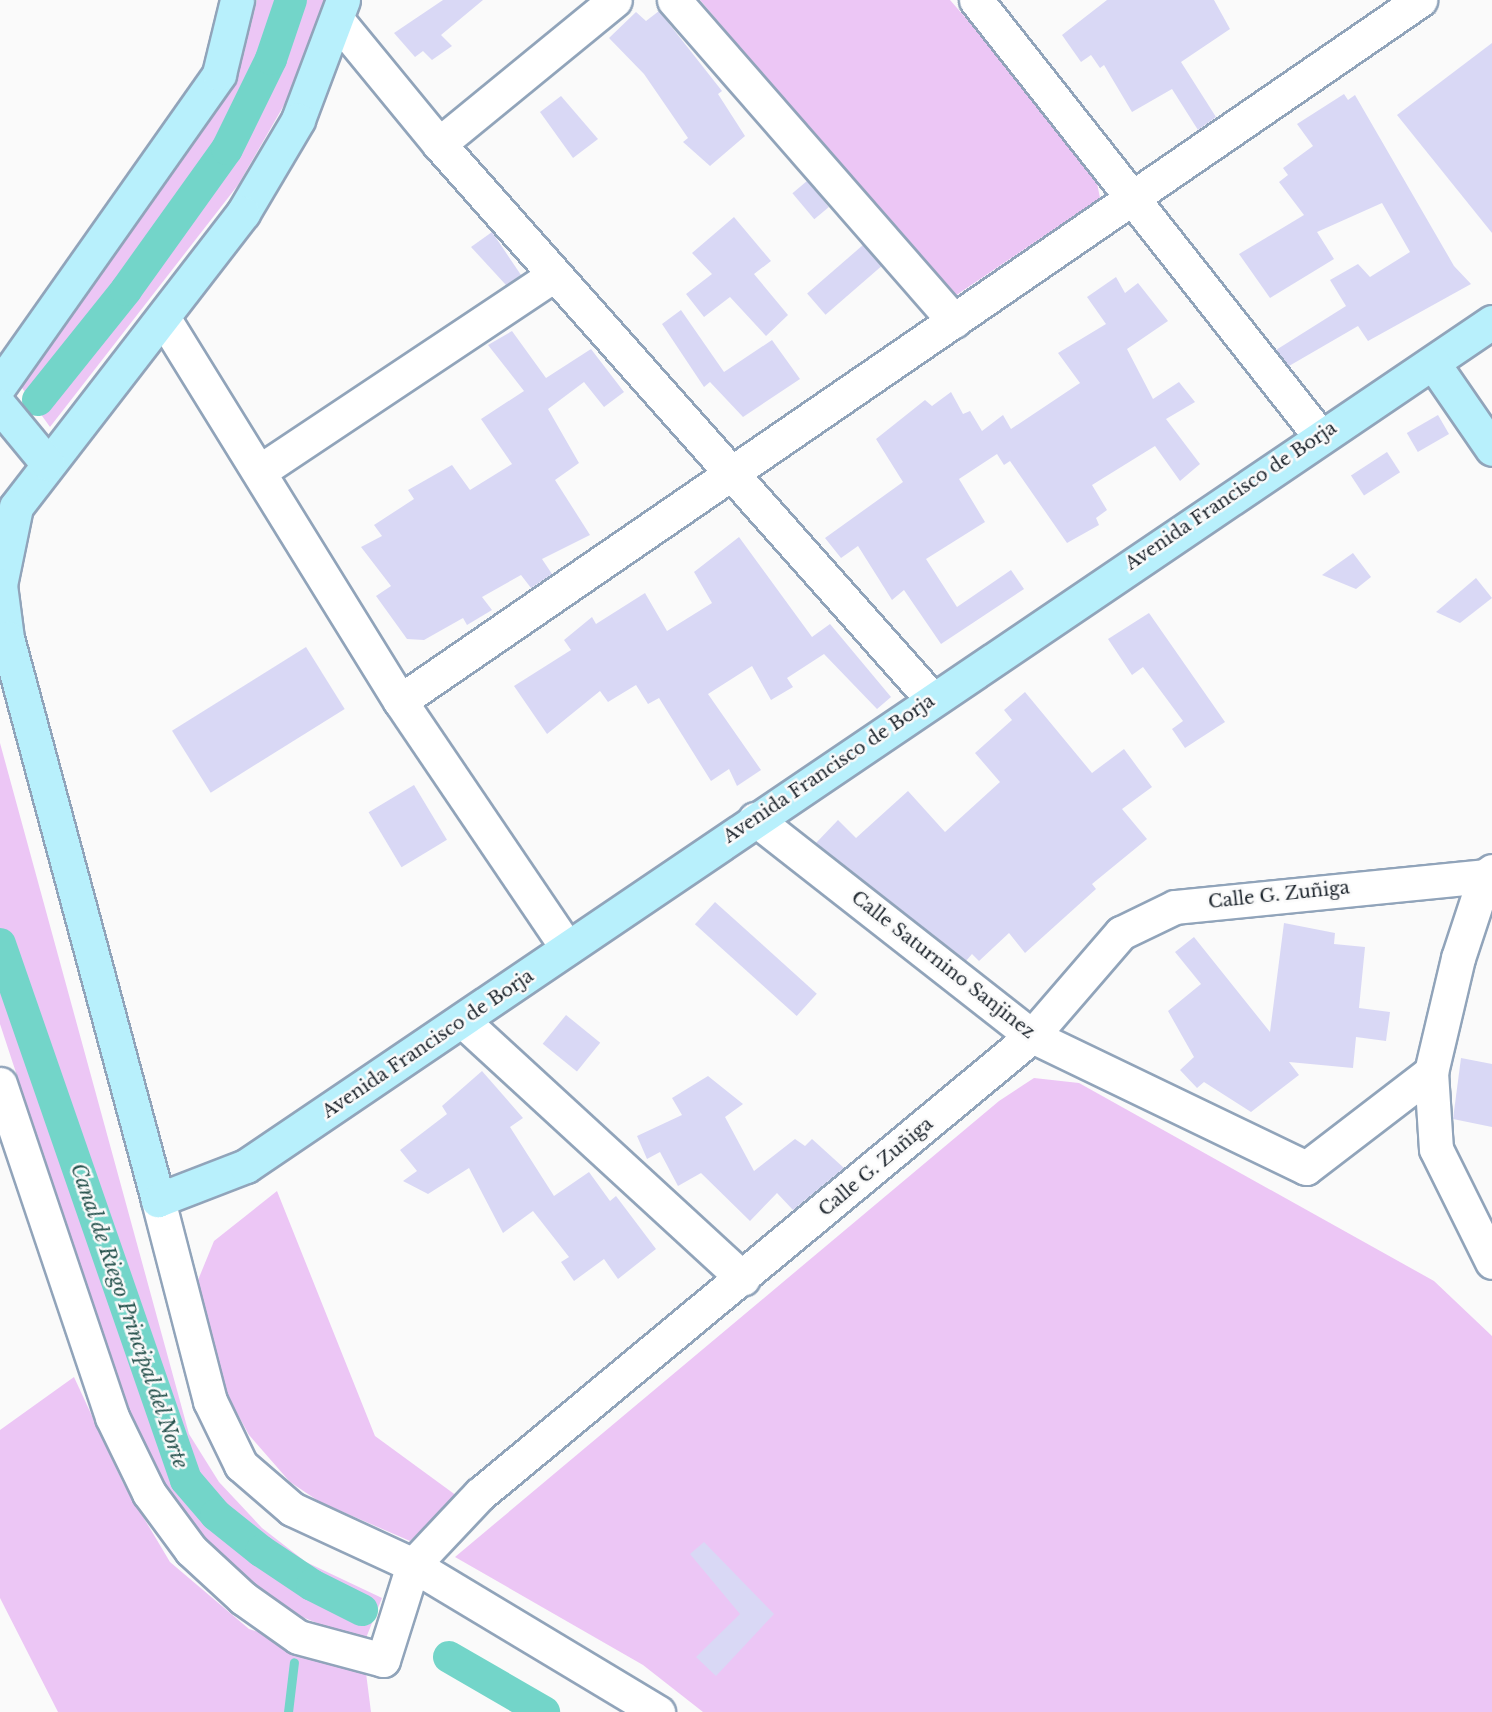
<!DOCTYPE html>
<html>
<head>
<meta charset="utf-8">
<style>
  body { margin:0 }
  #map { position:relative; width:1492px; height:1712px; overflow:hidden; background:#fafafa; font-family:"Libre Baskerville",serif }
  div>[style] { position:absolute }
  .green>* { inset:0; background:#ecc6f5 }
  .stream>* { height:9px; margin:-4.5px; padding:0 4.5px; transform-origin:4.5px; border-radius:4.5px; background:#73d5c9 }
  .canal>* { height:32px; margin:-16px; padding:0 16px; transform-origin:16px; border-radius:16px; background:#73d5c9 }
  .building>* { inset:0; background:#d9d8f5; transform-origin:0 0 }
  .roads { filter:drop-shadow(2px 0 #91a4ba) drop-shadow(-2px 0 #91a4ba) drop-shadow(0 2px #91a4ba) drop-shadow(0 -2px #91a4ba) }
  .street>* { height:33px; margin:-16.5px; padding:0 16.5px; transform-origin:16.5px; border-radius:16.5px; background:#fff }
  .secondary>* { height:33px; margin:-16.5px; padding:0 16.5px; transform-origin:16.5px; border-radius:16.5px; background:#b8f0fc }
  span { translate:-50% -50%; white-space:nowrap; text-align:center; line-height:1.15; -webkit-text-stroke:5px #fafafa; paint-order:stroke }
  .street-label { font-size:18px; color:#1d252d }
  .water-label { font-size:20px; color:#26524d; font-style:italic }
</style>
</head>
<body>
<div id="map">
  <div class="green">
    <div style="clip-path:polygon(257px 0,324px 0,295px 86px,238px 185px,50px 427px,17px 381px,221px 100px,241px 65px)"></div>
    <div style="clip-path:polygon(700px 0,950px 0,1093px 163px,1100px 198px,952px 298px)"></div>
    <div style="clip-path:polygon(0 743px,189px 1434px,219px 1482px,262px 1528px,306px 1562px,382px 1598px,364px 1643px,293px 1613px,240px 1575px,187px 1521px,131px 1422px,0 1024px)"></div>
    <div style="clip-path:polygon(1034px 1078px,1079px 1083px,1434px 1281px,1492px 1336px,1492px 1712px,703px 1712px,643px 1665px,455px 1557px,999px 1101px)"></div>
    <div style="clip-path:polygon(277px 1191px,375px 1436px,457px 1496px,410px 1541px,320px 1502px,290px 1482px,249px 1435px,226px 1393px,196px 1285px,214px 1241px)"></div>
    <div style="clip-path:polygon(74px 1377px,123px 1483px,170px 1562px,249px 1629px,365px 1665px,371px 1712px,58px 1712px,0 1598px,0 1430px)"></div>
  </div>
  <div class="stream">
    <div style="left:288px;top:1712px;width:50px;rotate:-83.2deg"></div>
  </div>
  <div class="canal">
    <div style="left:38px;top:400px;width:141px;rotate:-51.3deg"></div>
    <div style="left:126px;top:290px;width:173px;rotate:-54.4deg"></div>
    <div style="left:227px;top:149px;width:100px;rotate:-63.9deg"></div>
    <div style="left:271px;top:59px;width:62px;rotate:-71.3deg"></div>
    <div style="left:0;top:944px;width:567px;rotate:70.86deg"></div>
    <div style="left:186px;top:1480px;width:46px;rotate:49.4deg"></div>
    <div style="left:216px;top:1515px;width:58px;rotate:38.7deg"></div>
    <div style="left:261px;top:1551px;width:61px;rotate:33.7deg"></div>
    <div style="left:312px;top:1585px;width:56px;rotate:26.6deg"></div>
    <div style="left:449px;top:1657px;width:110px;rotate:30.1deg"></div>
  </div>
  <div class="building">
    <div style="clip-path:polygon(443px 0,483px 0,441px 35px,452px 46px,432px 60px,423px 51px,415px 57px,394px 33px)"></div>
    <div style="clip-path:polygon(1107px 0,1214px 0,1230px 29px,1181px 62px,1216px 117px,1198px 130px,1172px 89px,1132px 112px,1104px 65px,1100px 68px,1091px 55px,1081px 62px,1062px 35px)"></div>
    <div style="clip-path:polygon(659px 11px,722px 91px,718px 94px,745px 136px,710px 166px,683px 142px,688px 138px,644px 74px,609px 38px,636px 12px,646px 21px)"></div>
    <div style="clip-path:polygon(1492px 43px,1492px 233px,1397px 115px)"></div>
    <div style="clip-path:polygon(1344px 94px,1348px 100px,1355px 95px,1454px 266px,1471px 284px,1368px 341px,1358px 326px,1289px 366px,1276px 350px,1346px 306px,1330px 280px,1358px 264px,1370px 277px,1410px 252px,1382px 203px,1317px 232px,1334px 259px,1270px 298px,1239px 254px,1304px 215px,1279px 182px,1288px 175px,1283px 168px,1313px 146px,1297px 124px)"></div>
    <div style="clip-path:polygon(561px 96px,598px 139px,573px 158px,540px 112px)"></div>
    <div style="left:807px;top:181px;width:34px;height:19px;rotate:50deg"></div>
    <div style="clip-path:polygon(734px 217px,771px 261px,754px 274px,788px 315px,766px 336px,730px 297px,704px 317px,686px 294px,712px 274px,692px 253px)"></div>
    <div style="clip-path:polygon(492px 232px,521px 275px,506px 285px,471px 247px)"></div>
    <div style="left:863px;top:245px;width:28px;height:74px;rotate:49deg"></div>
    <div style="clip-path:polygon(1116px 277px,1125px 293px,1138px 283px,1168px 321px,1127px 349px,1153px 399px,1179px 382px,1195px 402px,1166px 419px,1200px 464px,1180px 481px,1155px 446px,1092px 485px,1107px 510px,1096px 518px,1099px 525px,1067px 543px,1010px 461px,1004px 465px,997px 454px,959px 479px,985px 522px,926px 559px,957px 607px,1011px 570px,1024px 589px,941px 644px,904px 590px,892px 600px,858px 546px,841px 558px,825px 538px,903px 482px,876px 439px,925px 400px,932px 406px,951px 392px,963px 414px,970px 411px,982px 431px,1003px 415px,1011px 429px,1080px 383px,1058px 353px,1106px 324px,1087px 297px)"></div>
    <div style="clip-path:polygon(681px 310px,724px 372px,772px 340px,800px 379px,743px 417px,710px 382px,704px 387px,662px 324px)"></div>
    <div style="clip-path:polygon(512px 331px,546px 378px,591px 349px,624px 392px,604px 407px,584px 382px,548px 409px,579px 463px,555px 480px,590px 535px,542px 559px,552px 574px,531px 588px,521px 575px,482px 597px,492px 610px,467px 625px,463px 618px,424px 640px,407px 639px,376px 596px,391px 586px,361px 547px,382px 536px,374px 525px,414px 499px,408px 490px,452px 465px,470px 490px,512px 464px,481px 419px,524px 391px,488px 345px)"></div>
    <div style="left:1438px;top:415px;width:22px;height:36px;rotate:60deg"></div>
    <div style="left:1387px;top:452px;width:24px;height:43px;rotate:57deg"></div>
    <div style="clip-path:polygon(739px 537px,812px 637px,830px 624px,891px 697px,877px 709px,824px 654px,787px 678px,793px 687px,771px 700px,752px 666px,708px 694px,761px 770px,737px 786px,729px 769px,711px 781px,659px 698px,648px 704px,636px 685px,608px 702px,600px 691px,547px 734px,514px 686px,571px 650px,564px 640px,592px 617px,596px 624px,645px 593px,667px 631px,712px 603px,694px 572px)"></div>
    <div style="clip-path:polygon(1353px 553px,1371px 577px,1356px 589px,1322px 575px)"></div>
    <div style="clip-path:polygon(1476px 578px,1492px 598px,1460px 623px,1436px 612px)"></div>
    <div style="clip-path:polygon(1149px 613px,1225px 722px,1185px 748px,1172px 729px,1183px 721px,1143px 667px,1132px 675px,1108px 639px)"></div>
    <div style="left:306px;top:647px;width:73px;height:158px;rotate:58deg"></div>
    <div style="clip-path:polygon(1025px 692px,1092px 773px,1124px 749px,1152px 787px,1122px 809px,1147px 839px,1092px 884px,1096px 889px,1025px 953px,1009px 933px,979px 961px,972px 954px,966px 961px,816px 843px,838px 820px,856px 838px,908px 791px,945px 832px,1000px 782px,975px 753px,1012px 720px,1004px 710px)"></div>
    <div style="left:414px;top:785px;width:64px;height:53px;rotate:59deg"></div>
    <div style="left:715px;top:902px;width:137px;height:30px;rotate:42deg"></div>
    <div style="clip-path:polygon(1284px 923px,1335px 933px,1334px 944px,1365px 947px,1359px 1008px,1390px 1012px,1386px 1041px,1356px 1037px,1353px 1068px,1289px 1062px,1299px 1075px,1251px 1112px,1204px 1082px,1197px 1088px,1180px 1070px,1194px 1057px,1168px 1011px,1201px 984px,1175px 952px,1194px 937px,1270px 1032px)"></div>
    <div style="left:566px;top:1015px;width:44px;height:37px;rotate:39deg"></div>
    <div style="clip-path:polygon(1461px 1058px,1492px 1064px,1492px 1127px,1453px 1119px)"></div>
    <div style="clip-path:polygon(482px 1071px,523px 1118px,510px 1127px,554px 1196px,589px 1172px,610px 1201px,616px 1196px,656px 1249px,618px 1279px,604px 1259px,574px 1281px,561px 1262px,569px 1257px,533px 1211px,503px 1233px,469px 1168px,428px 1194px,403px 1181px,417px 1171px,400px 1150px,447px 1114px,442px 1106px)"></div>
    <div style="clip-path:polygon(708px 1076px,743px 1104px,725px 1117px,754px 1171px,795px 1139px,805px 1146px,812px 1139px,844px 1168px,793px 1210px,777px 1193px,750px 1221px,701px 1173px,678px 1186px,660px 1152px,647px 1159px,637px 1136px,682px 1115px,672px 1098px)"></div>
    <div style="clip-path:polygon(704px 1542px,774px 1614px,716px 1676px,696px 1657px,740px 1614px,690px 1554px)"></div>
  </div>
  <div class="roads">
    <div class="street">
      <div style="left:674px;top:0;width:426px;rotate:48.9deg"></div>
      <div style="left:976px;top:0;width:555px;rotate:51.73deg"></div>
      <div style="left:338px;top:21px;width:159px;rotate:50.6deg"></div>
      <div style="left:439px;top:144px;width:742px;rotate:48.39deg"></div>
      <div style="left:439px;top:144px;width:227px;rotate:-39.3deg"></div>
      <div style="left:164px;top:319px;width:449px;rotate:58.3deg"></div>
      <div style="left:400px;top:701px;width:298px;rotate:55.9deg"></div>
      <div style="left:260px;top:471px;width:353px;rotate:-33.7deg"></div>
      <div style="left:400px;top:701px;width:1238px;rotate:-34.5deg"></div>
      <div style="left:755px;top:819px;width:352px;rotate:38.1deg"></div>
      <div style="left:1032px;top:1036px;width:304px;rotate:25.7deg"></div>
      <div style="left:1306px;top:1168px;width:158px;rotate:-37.5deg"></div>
      <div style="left:1492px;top:871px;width:9px;rotate:144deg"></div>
      <div style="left:1485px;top:876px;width:86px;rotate:108.2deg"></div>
      <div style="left:1458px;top:958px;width:117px;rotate:103.3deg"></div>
      <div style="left:1431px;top:1072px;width:77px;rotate:86.3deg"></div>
      <div style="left:1436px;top:1149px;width:126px;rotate:63.6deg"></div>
      <div style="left:464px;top:1022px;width:379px;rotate:42.6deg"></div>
      <div style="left:0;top:1084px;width:351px;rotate:71.4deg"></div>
      <div style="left:112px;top:1417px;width:85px;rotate:64deg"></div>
      <div style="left:149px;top:1493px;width:71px;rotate:53.6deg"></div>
      <div style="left:191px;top:1550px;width:71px;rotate:42.7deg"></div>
      <div style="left:243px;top:1598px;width:67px;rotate:35.3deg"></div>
      <div style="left:298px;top:1637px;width:88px;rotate:15.1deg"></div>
      <div style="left:383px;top:1660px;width:100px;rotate:-72.5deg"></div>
      <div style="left:413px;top:1565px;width:98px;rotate:-46.7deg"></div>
      <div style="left:480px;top:1494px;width:717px;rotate:-39.68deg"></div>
      <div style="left:1032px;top:1036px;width:136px;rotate:-49.2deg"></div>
      <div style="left:1121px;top:933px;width:60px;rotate:-25.7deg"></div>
      <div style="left:1175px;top:907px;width:312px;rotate:-5.7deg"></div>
      <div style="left:158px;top:1200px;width:208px;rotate:75.5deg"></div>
      <div style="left:210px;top:1401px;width:71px;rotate:64.2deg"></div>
      <div style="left:241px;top:1465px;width:67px;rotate:40.8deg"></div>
      <div style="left:292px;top:1509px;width:133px;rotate:24.8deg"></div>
      <div style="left:413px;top:1565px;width:286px;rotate:31deg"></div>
    </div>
    <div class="secondary">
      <div style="left:343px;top:0;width:128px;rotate:110.6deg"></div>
      <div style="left:298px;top:120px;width:108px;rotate:120.6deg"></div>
      <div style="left:243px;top:213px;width:371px;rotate:127.7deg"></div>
      <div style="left:16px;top:507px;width:80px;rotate:101.6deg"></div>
      <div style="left:0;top:585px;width:53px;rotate:82.5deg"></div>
      <div style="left:7px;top:638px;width:582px;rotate:74.96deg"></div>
      <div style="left:158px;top:1200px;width:94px;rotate:-21.1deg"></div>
      <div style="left:246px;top:1166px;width:1505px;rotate:-34.11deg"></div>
      <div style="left:1433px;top:363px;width:104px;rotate:55.5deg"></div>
      <div style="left:0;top:385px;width:380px;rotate:-54.8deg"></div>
      <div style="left:219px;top:74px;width:76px;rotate:-76.3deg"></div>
      <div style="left:0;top:406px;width:75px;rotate:50.4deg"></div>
    </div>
  </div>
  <div class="street-label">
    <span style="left:1231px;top:496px;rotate:-34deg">Avenida Francisco de Borja</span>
    <span style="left:829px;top:769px;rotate:-34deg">Avenida Francisco de Borja</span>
    <span style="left:1279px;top:895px;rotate:-6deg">Calle G. Zuñiga</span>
    <span style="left:943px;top:965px;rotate:38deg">Calle Saturnino Sanjinez</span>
    <span style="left:428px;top:1044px;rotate:-34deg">Avenida Francisco de Borja</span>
    <span style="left:876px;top:1167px;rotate:-40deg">Calle G. Zuñiga</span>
  </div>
  <div class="water-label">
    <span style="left:129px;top:1316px;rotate:71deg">Canal de Riego Principal del Norte</span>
  </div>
</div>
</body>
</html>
